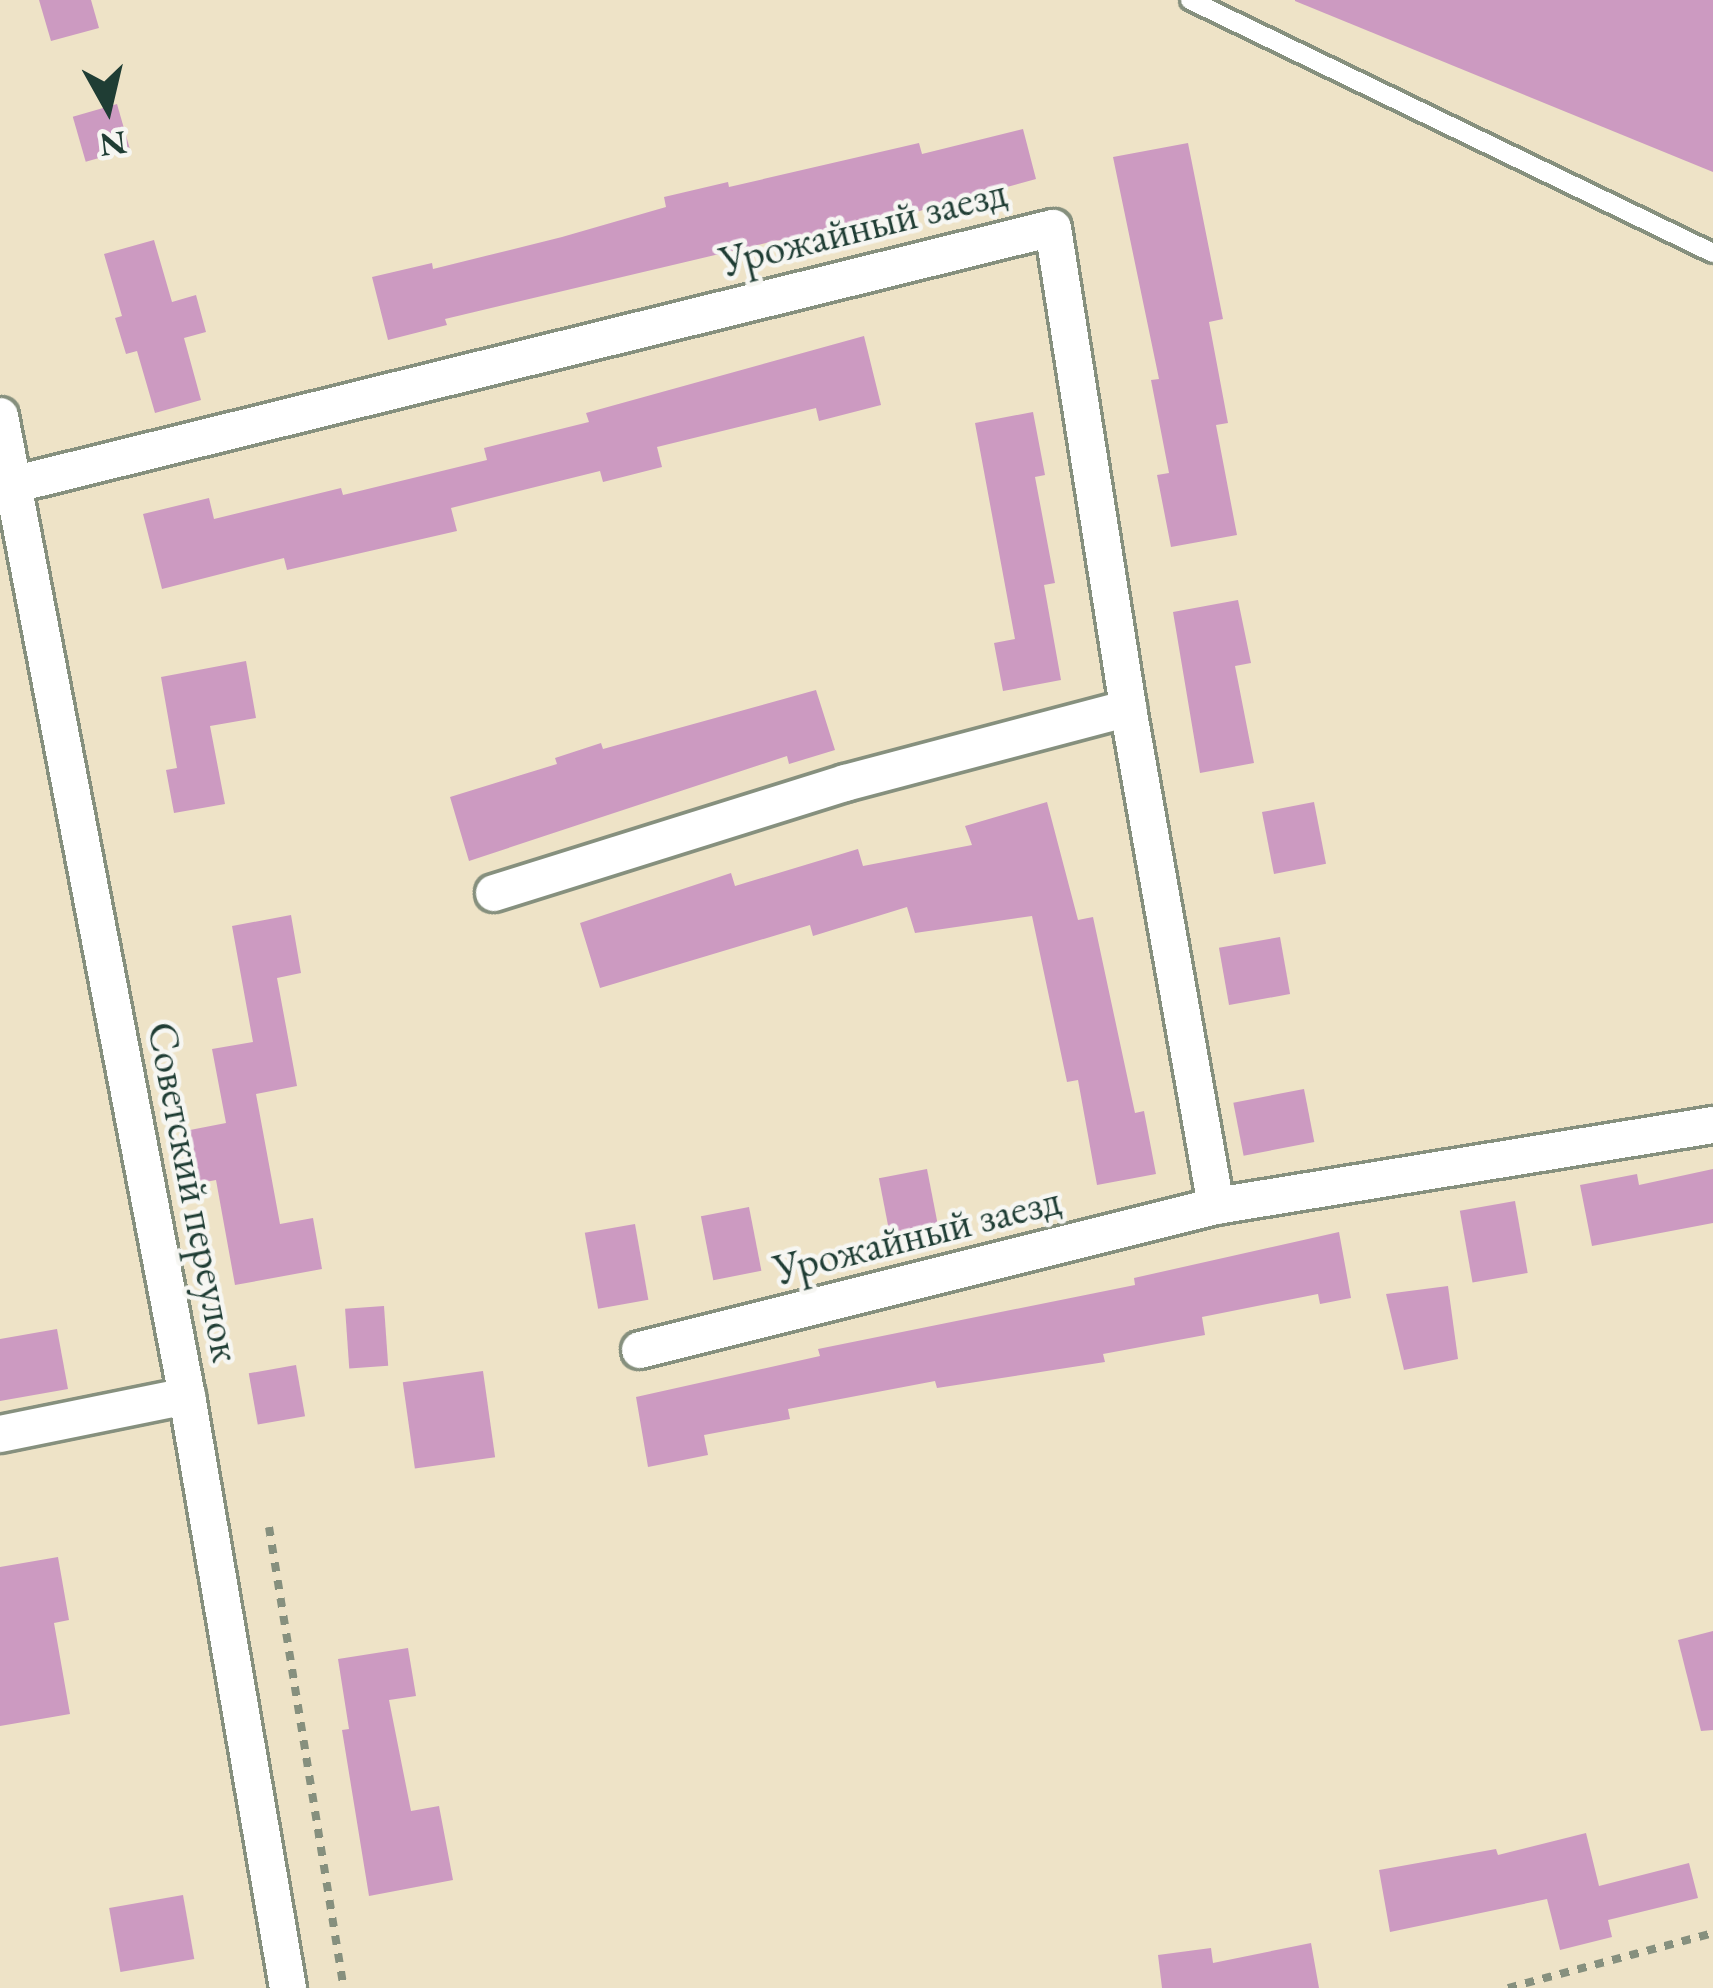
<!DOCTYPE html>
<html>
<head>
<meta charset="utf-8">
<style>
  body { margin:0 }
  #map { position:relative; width:1713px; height:1988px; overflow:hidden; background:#eee3c7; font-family:"EB Garamond",serif }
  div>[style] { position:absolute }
  .building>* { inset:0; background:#cc9ac1; transform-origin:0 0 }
  .path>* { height:8px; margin-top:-4px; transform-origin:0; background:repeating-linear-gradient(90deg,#86907e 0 9px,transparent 0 18px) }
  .roads { filter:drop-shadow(3px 0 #86907e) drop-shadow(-3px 0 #86907e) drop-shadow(0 3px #86907e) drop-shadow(0 -3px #86907e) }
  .lane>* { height:18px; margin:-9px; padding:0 9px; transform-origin:9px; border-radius:9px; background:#fff }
  .street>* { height:36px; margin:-18px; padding:0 18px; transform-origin:18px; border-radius:18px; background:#fff }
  span { translate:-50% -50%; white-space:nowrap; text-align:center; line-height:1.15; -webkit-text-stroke:9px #f6f6f2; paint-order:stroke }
  .street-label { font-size:42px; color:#1f3d34 }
  .north { position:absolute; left:48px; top:48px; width:120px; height:120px; -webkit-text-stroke:9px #f6f6f2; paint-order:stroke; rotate:172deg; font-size:33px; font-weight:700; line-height:48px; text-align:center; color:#1f3d34 }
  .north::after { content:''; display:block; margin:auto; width:42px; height:54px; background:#1f3d34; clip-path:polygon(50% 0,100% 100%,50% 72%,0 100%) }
</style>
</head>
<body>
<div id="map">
  <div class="building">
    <div style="clip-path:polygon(39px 0,91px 0,99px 28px,51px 41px)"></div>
    <div style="clip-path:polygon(1295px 0,1713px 0,1713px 172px,1295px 1px)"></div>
    <div style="left:117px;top:104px;width:47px;height:46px;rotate:74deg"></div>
    <div style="clip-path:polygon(1023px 129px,1036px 179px,879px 222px,770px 242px,445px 319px,447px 325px,388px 340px,372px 277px,432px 263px,433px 269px,562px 237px,666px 207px,664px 197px,728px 182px,729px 187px,919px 143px,922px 154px)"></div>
    <div style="clip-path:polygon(1188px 143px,1223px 319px,1209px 322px,1228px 423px,1216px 425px,1237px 535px,1171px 547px,1157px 475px,1169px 473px,1151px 380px,1159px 379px,1113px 157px)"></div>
    <div style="clip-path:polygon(154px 240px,172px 302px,196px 295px,206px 332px,184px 338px,201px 400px,155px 413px,137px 351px,126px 354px,115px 318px,122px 316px,104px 254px)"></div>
    <div style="clip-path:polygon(864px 336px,881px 405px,819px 421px,816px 408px,657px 447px,662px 467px,603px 482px,600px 471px,451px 508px,457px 531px,287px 570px,284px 558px,162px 589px,143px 514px,209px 498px,214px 519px,341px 488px,343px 495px,487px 460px,484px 448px,589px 422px,586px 413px)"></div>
    <div style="clip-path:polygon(1033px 412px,1045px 475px,1035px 477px,1055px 583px,1044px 585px,1061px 680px,1003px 691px,994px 643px,1015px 639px,975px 423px)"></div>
    <div style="clip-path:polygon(1238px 600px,1251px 663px,1235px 666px,1254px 763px,1200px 773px,1173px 612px)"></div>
    <div style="clip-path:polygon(246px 661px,256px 718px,210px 726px,225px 804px,174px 813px,166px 770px,177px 768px,161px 677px)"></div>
    <div style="clip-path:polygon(816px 690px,835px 750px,789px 764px,787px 756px,469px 861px,450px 797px,557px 764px,555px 758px,601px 743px,603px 749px)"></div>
    <div style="clip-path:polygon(1047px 802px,1078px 920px,1093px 917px,1135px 1113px,1144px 1111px,1156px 1174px,1097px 1185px,1078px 1080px,1067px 1082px,1032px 916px,915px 933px,907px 907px,813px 936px,810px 925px,600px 988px,580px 923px,731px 873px,735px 886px,858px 849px,863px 866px,972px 845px,965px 826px)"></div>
    <div style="left:1314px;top:802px;width:63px;height:53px;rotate:79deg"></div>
    <div style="clip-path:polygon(291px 915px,301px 973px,277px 978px,297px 1086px,256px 1094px,280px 1224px,313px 1218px,322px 1269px,235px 1285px,216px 1180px,200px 1183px,190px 1130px,226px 1123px,212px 1049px,253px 1042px,232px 926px)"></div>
    <div style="left:1280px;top:937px;width:58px;height:62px;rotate:80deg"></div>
    <div style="left:1304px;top:1089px;width:54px;height:72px;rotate:79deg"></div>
    <div style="left:927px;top:1169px;width:58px;height:49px;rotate:79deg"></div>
    <div style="clip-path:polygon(1713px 1169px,1713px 1223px,1592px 1246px,1580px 1185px,1637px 1174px,1639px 1185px)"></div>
    <div style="left:1515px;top:1201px;width:73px;height:56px;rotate:80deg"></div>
    <div style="left:749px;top:1207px;width:65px;height:49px;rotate:79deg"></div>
    <div style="left:635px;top:1224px;width:77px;height:51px;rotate:80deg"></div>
    <div style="clip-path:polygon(1339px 1232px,1351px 1298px,1320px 1304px,1318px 1294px,1202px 1317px,1205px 1335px,1103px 1354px,1105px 1362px,937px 1388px,935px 1381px,788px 1409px,790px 1419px,704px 1435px,708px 1455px,648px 1467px,636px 1397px,820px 1356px,818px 1349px,1135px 1285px,1134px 1278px)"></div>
    <div style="clip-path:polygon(1448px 1286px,1458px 1359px,1404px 1370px,1386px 1294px)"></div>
    <div style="left:384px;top:1306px;width:60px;height:39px;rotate:86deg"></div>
    <div style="clip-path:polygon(57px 1329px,68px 1389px,0 1401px,0 1339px)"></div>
    <div style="left:296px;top:1365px;width:52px;height:48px;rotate:80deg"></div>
    <div style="left:483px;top:1371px;width:87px;height:81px;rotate:82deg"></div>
    <div style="clip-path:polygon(58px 1557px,69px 1620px,54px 1623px,70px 1714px,0 1726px,0 1567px)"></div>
    <div style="clip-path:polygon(1713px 1631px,1713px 1730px,1701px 1731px,1678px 1640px)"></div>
    <div style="clip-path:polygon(408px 1648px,416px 1696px,389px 1700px,411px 1811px,439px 1806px,453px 1880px,369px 1896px,342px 1730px,349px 1729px,338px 1659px)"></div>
    <div style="clip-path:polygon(1586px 1833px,1599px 1886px,1689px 1863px,1698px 1898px,1608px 1920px,1612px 1937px,1560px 1950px,1547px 1899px,1390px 1932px,1379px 1870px,1496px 1849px,1498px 1855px)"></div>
    <div style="left:183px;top:1895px;width:65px;height:75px;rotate:80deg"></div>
    <div style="clip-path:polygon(1311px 1943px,1319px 1988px,1162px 1988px,1158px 1955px,1211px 1948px,1213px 1963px)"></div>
  </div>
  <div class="path">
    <div style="left:269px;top:1527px;width:467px;rotate:80.8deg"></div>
    <div style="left:1508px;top:1988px;width:212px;rotate:-15deg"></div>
  </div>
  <div class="roads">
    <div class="lane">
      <div style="left:1190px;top:0;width:581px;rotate:25.82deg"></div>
    </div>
    <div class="street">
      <div style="left:0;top:416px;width:998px;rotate:79.2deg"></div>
      <div style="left:187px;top:1396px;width:601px;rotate:80.32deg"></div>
      <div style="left:12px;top:485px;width:1072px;rotate:-13.87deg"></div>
      <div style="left:1053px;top:228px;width:486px;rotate:81.1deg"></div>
      <div style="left:1128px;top:708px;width:506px;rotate:79.98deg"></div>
      <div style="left:494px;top:893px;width:368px;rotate:-17.4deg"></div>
      <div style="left:845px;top:783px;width:293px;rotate:-14.8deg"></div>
      <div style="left:640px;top:1350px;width:594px;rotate:-14.04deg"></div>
      <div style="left:1216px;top:1206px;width:504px;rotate:-9.26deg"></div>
      <div style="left:0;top:1434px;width:191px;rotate:-11.5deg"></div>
    </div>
  </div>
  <div class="street-label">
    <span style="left:863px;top:227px;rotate:-14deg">Урожайный заезд</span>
    <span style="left:194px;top:1192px;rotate:79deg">Советский переулок</span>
    <span style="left:917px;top:1235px;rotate:-14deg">Урожайный заезд</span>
  </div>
  <div class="north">N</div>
</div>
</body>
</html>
